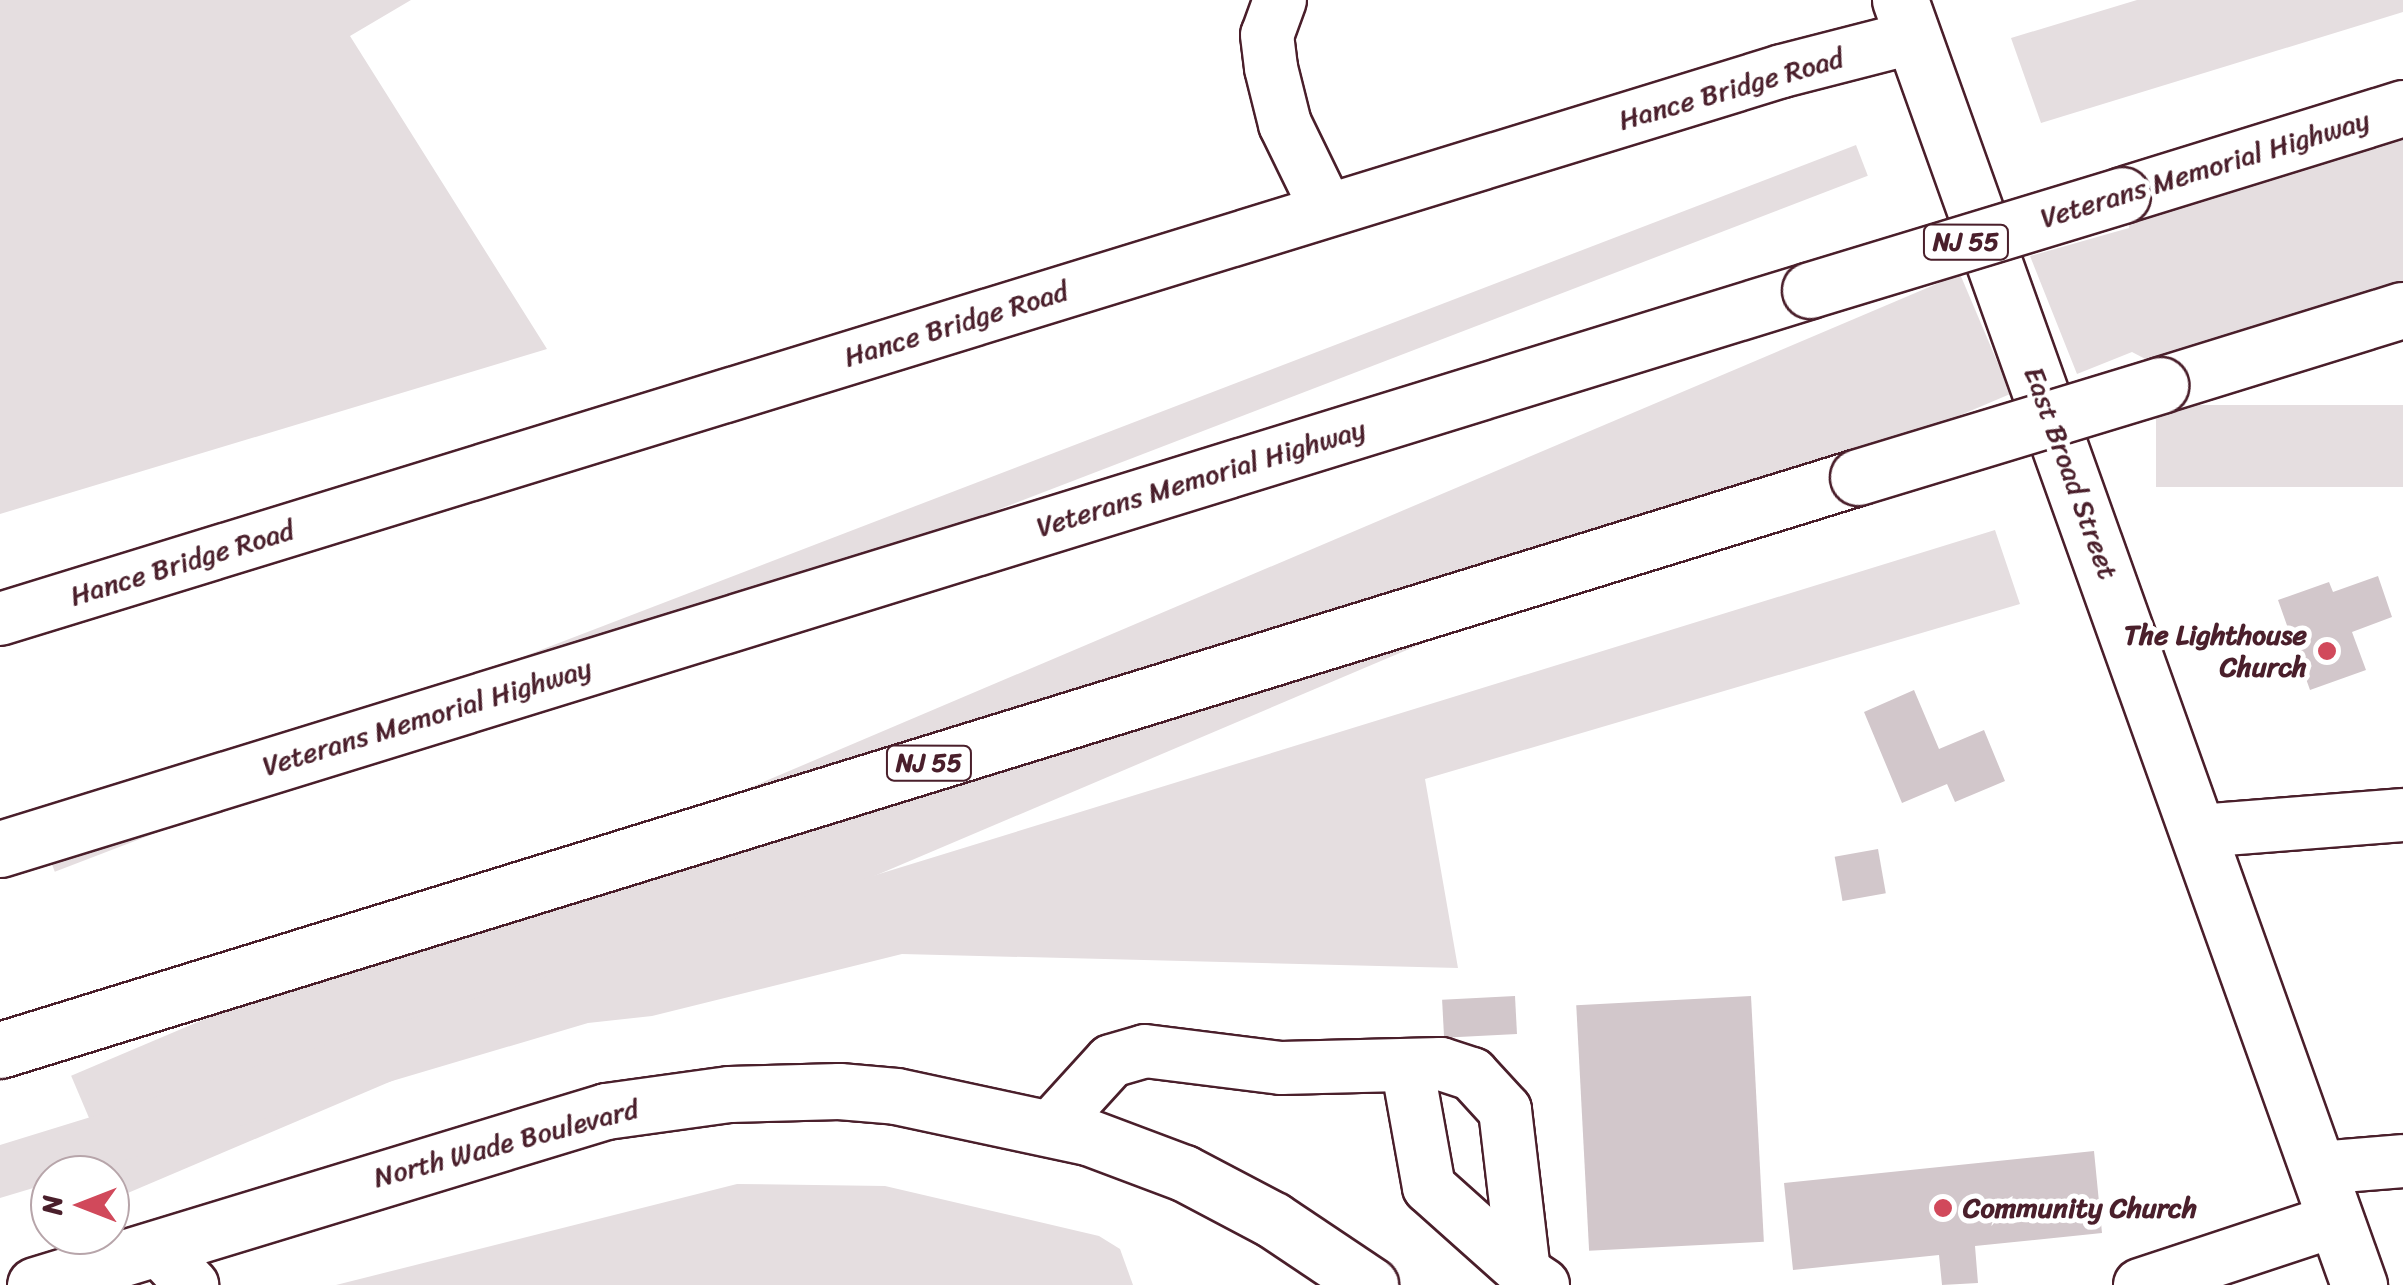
<!DOCTYPE html>
<html>
<head>
<meta charset="utf-8">
<style>
  body { margin:0 }
  #map { position:relative; width:2403px; height:1285px; overflow:hidden; background:#fff; font-family:Sriracha,sans-serif }
  div>[style] { position:absolute }
  .green>* { inset:0; background:#e5dee0; transform-origin:0 0 }
  .building>* { inset:0; background:#d2c7cb; transform-origin:0 0 }
  .roads { filter:drop-shadow(2px 0 #4a1f2b) drop-shadow(-2px 0 #4a1f2b) drop-shadow(0 2px #4a1f2b) drop-shadow(0 -2px #4a1f2b) }
  .minor>* { height:52px; margin:-26px; padding:0 26px; transform-origin:26px; border-radius:26px; background:#fff }
  .major>* { height:55px; margin:-27.5px; padding:0 27.5px; transform-origin:27.5px; border-radius:27.5px; background:#fff }
  .highway>* { height:55px; margin:-27.5px; padding:0 27.5px; transform-origin:27.5px; border-radius:27.5px; background:#fff }
  .bridges { filter:drop-shadow(2px 0 #4a1f2b) drop-shadow(-2px 0 #4a1f2b) drop-shadow(0 2px #4a1f2b) drop-shadow(0 -2px #4a1f2b) }
  .highway-bridge>* { height:55px; margin:-27.5px; padding:0 27.5px; transform-origin:27.5px; border-radius:27.5px; background:#fff }
  .dots>* { width:28px; height:28px; translate:-50% -50%; box-sizing:border-box; border:5px solid #fff; border-radius:50% }
  span { translate:-50% -50%; white-space:nowrap; text-align:center; line-height:1.15; -webkit-text-stroke:10px #fff; paint-order:stroke }
  .shield-label span { padding:2px 8px; background:#fff; border:2px solid; border-radius:8px; -webkit-text-stroke-width:0 }
  .shield-label { font-size:25px; color:#4a1f2b; font-weight:700 }
  .street-label { font-size:28px; color:#4a1f2b }
  .poi-label { font-size:28px; color:#4a1f2b; font-weight:700 }
  .right { translate:-100% -50%; text-align:right }
  .left { translate:0 -50%; text-align:left }
  .north { position:absolute; left:30px; top:1155px; width:100px; height:100px; box-sizing:border-box; background:#fff; border:2px solid #b7a5aa; border-radius:50%; rotate:270deg; font-size:28px; font-weight:700; line-height:40px; text-align:center; color:#4a1f2b }
  .north::after { content:''; display:block; margin:auto; width:35px; height:45px; background:#d1495b; clip-path:polygon(50% 0,100% 100%,50% 72%,0 100%) }
</style>
</head>
<body>
<div id="map">
  <div class="green">
    <div style="clip-path:polygon(0 0,411px 0,350px 36px,547px 349px,0 514px)"></div>
    <div style="clip-path:polygon(2137px 0,2403px 0,2403px 12px,2041px 123px,2011px 38px)"></div>
    <div style="clip-path:polygon(2403px 129px,2403px 287px,2153px 363px,2132px 352px,2077px 374px,2030px 256px,2129px 228px,2128px 213px)"></div>
    <div style="left:1856px;top:145px;width:33px;height:1942px;rotate:69deg"></div>
    <div style="left:1960px;top:274px;width:130px;height:2052px;rotate:67deg"></div>
    <div style="left:2403px;top:405px;width:82px;height:247px;rotate:90deg"></div>
    <div style="clip-path:polygon(1995px 530px,2020px 604px,1425px 779px,1458px 968px,902px 954px,652px 1016px,588px 1023px,75px 1175px,50px 1175px,50px 1183px,0 1198px,0 1145px)"></div>
    <div style="clip-path:polygon(737px 1184px,885px 1186px,1099px 1236px,1120px 1249px,1133px 1285px,336px 1285px)"></div>
  </div>
  <div class="building">
    <div style="clip-path:polygon(2378px 576px,2392px 617px,2352px 632px,2366px 670px,2310px 690px,2278px 600px,2329px 582px,2333px 592px)"></div>
    <div style="clip-path:polygon(1914px 690px,1939px 749px,1984px 730px,2005px 781px,1955px 802px,1947px 784px,1902px 803px,1864px 712px)"></div>
    <div style="left:1878px;top:849px;width:45px;height:44px;rotate:80deg"></div>
    <div style="left:1515px;top:996px;width:38px;height:73px;rotate:87deg"></div>
    <div style="left:1751px;top:996px;width:246px;height:175px;rotate:87deg"></div>
    <div style="clip-path:polygon(2094px 1151px,2102px 1233px,1975px 1246px,1978px 1283px,1942px 1285px,1939px 1255px,1793px 1270px,1784px 1183px)"></div>
  </div>
  <div class="roads">
    <div class="minor">
      <div style="left:1280px;top:0;width:37px;rotate:110deg"></div>
      <div style="left:1267px;top:35px;width:33px;rotate:83deg"></div>
      <div style="left:1271px;top:68px;width:58px;rotate:76deg"></div>
      <div style="left:1285px;top:124px;width:96px;rotate:64deg"></div>
      <div style="left:0;top:619px;width:1864px;rotate:-17.09deg"></div>
      <div style="left:1782px;top:71px;width:136px;rotate:-14.4deg"></div>
      <div style="left:2200px;top:831px;width:204px;rotate:-4.5deg"></div>
      <div style="left:1407px;top:1065px;width:124px;rotate:79.8deg"></div>
      <div style="left:1429px;top:1187px;width:127px;rotate:41.8deg"></div>
      <div style="left:1051px;top:1127px;width:89px;rotate:-47.7deg"></div>
      <div style="left:1111px;top:1061px;width:35px;rotate:-16deg"></div>
      <div style="left:1145px;top:1051px;width:137px;rotate:7.1deg"></div>
      <div style="left:1281px;top:1068px;width:160px;rotate:-1.4deg"></div>
      <div style="left:1441px;top:1064px;width:33px;rotate:18deg"></div>
      <div style="left:1472px;top:1074px;width:49px;rotate:47.5deg"></div>
      <div style="left:1505px;top:1110px;width:163px;rotate:83.3deg"></div>
      <div style="left:1524px;top:1272px;width:23px;rotate:34deg"></div>
      <div style="left:2318px;top:1168px;width:85px;rotate:-4.7deg"></div>
      <div style="left:158px;top:1249px;width:50px;rotate:46.6deg"></div>
      <div style="left:2140px;top:1285px;width:207px;rotate:-18.3deg"></div>
    </div>
    <div class="major">
      <div style="left:1900px;top:0;width:1365px;rotate:70.34deg"></div>
      <div style="left:35px;top:1285px;width:597px;rotate:-16.95deg"></div>
      <div style="left:606px;top:1111px;width:124px;rotate:-7.9deg"></div>
      <div style="left:729px;top:1094px;width:110px;rotate:-1.6deg"></div>
      <div style="left:839px;top:1091px;width:57px;rotate:5deg"></div>
      <div style="left:896px;top:1096px;width:196px;rotate:12.1deg"></div>
      <div style="left:1088px;top:1137px;width:103px;rotate:20.6deg"></div>
      <div style="left:1184px;top:1173px;width:101px;rotate:27.8deg"></div>
      <div style="left:1273px;top:1220px;width:117px;rotate:33.8deg"></div>
    </div>
    <div class="highway">
      <div style="left:2122px;top:195px;width:294px;rotate:-17.2deg"></div>
      <div style="left:2160px;top:385px;width:254px;rotate:-17.2deg"></div>
      <div style="left:0;top:849px;width:1894px;rotate:-17.16deg"></div>
      <div style="left:0;top:1050px;width:1944px;rotate:-17.14deg"></div>
    </div>
  </div>
  <div class="bridges">
    <div class="highway-bridge">
      <div style="left:1810px;top:290px;width:326px;rotate:-16.9deg"></div>
      <div style="left:1858px;top:477px;width:316px;rotate:-16.9deg"></div>
    </div>
  </div>
  <div class="dots">
    <div style="left:2327px;top:651px;background:#d1495b"></div>
    <div style="left:1943px;top:1208px;background:#d1495b"></div>
  </div>
  <div class="shield-label">
    <span style="left:1966px;top:242px">NJ 55</span>
    <span style="left:929px;top:763px">NJ 55</span>
  </div>
  <div class="street-label">
    <span style="left:1731px;top:89px;rotate:-16deg">Hance Bridge Road</span>
    <span style="left:2205px;top:169px;rotate:-17deg">Veterans Memorial Highway</span>
    <span style="left:956px;top:324px;rotate:-17deg">Hance Bridge Road</span>
    <span style="left:2071px;top:473px;rotate:70deg">East Broad Street</span>
    <span style="left:1201px;top:478px;rotate:-17deg">Veterans Memorial Highway</span>
    <span style="left:182px;top:563px;rotate:-17deg">Hance Bridge Road</span>
    <span style="left:427px;top:717px;rotate:-17deg">Veterans Memorial Highway</span>
    <span style="left:506px;top:1143px;rotate:-15deg">North Wade Boulevard</span>
  </div>
  <div class="poi-label">
    <span class="right" style="left:2307px;top:651px">The Lighthouse<br>Church</span>
    <span class="left" style="left:1963px;top:1208px">Community Church</span>
  </div>
  <div class="north">N</div>
</div>
</body>
</html>
